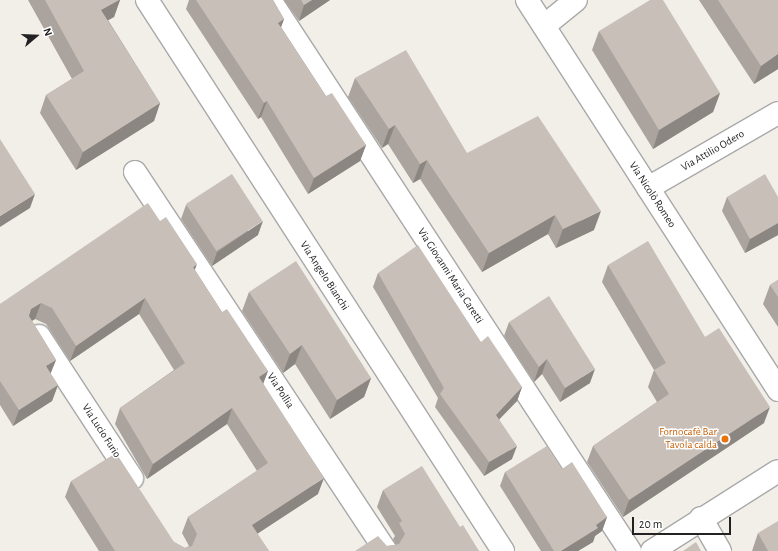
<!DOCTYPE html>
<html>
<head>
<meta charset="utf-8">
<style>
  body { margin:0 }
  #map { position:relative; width:778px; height:551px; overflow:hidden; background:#f2efe9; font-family:"Alegreya Sans",sans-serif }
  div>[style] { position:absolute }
  .roads { filter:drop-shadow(1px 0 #a9a9a9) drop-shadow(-1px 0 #a9a9a9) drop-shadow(0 1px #a9a9a9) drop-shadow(0 -1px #a9a9a9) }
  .minor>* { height:22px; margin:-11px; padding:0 11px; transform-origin:11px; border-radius:11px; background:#fff }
  .wall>* { inset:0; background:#aba49e }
  .shaded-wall>* { inset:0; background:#8b8681 }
  .building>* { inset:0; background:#c7bfb8; transform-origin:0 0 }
  .dots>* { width:11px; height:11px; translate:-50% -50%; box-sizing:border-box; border:2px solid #fff; border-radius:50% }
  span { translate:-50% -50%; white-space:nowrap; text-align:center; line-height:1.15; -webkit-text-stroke:3px #fff; paint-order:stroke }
  .street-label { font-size:11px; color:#222 }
  .food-label { font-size:11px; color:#c56008 }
  .right { translate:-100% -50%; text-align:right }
  .north { position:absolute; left:16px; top:16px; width:40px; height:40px; -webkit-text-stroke:3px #fff; paint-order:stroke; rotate:71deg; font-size:11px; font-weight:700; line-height:16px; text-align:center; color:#222 }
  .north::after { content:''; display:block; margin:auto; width:14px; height:18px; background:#222; clip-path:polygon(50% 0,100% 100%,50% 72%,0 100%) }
  .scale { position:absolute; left:632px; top:517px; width:99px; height:18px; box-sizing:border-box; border:2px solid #222; border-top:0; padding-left:5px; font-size:12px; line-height:14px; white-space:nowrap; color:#222; -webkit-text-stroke:3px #fff; paint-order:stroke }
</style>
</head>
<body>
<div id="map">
  <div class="roads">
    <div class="minor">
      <div style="left:147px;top:0;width:656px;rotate:57.13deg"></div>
      <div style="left:270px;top:0;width:658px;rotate:56.84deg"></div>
      <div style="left:527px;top:0;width:464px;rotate:57.2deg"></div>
      <div style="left:544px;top:26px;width:41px;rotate:-39.1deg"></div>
      <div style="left:135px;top:172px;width:455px;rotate:56.5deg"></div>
      <div style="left:648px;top:188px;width:150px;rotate:-30deg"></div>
      <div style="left:39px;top:336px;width:170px;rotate:56.8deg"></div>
      <div style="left:701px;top:518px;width:38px;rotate:60deg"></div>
      <div style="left:652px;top:551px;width:149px;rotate:-32.4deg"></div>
    </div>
  </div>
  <div class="wall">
    <div style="clip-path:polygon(28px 0,120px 0,114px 17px,108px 20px,160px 103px,154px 121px,76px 170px,40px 113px,46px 95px,72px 79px)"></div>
    <div style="clip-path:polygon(189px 0,273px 0,284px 19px,281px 27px,326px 96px,366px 145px,360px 161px,308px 194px,261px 117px,258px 119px,186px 9px)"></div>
    <div style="clip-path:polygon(284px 0,330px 0,299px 21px)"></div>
    <div style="clip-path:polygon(699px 0,778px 0,778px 69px,754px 84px)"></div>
    <div style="clip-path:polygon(599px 31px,720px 93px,713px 112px,653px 149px,592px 50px)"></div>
    <div style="clip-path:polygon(355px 78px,467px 153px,594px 230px,556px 248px,548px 234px,482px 272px,420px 179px,413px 183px,388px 144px,382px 148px,348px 97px)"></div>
    <div style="clip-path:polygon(727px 197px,778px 197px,778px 235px,745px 253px,722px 211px)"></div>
    <div style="clip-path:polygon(186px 205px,258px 235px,212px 266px,181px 219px)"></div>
    <div style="clip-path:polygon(160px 221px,195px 270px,222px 312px,268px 371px,263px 383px,318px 494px,257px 534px,269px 551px,99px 551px,65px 497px,71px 481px,174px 542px,185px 548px,189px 546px,182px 533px,188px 517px,257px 471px,227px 424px,147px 479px,115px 424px,120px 408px,174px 370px,139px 314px,70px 361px,46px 324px,35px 319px,32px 321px,56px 360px,50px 374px,58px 385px,52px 401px,13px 426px,0 405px,0 304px)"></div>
    <div style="clip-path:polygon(608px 265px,705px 337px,764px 423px,623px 517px,587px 462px,593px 446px,657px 402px,648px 387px,654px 370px,602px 282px)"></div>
    <div style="clip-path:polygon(378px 273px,481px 342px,522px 387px,517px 401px,499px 419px,512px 459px,484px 476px,435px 407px,438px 398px,373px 287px)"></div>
    <div style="clip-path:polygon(778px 280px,778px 327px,763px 304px,770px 285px)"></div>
    <div style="clip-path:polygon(249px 292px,371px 378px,364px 397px,330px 419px,295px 364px,283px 373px,242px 311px)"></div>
    <div style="clip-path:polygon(509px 322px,590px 383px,560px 402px,542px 374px,534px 382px,504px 336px)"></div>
    <div style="clip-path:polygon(562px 469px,607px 517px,602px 531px,595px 536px,593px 542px,578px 551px,541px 551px,500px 486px,505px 472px)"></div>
    <div style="clip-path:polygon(383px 490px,460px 527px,479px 551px,387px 546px,396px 545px,393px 539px,395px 536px,377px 507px)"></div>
    <div style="clip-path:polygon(758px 533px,778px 551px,752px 551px)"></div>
  </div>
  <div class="shaded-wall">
    <div style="clip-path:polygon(119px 0,120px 0,114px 17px,94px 28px,101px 10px)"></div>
    <div style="clip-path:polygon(312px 0,330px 0,299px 21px,304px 5px)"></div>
    <div style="clip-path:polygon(284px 19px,278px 35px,278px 23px)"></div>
    <div style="clip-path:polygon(778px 54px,778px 69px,754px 84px,761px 66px)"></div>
    <div style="clip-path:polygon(720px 93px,713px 112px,653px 149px,659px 130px)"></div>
    <div style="clip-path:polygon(267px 101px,261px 117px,258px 119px,264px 103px)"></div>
    <div style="clip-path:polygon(160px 103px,154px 121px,76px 170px,83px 152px)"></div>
    <div style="clip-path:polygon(395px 125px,388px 144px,382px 148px,389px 129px)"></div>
    <div style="clip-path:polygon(366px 145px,360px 161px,308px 194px,314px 178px)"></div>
    <div style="clip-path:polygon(427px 160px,420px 179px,413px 183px,420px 164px)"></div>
    <div style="clip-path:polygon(35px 194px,30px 208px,0 227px,0 216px)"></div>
    <div style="clip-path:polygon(601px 211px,594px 230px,556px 248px,563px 229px)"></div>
    <div style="clip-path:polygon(555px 215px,548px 234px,482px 272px,489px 253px)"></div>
    <div style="clip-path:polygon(263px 221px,258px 235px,212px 266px,217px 252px)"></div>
    <div style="clip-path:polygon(778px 223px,778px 235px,745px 253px,750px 239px)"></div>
    <div style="clip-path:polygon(197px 264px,191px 280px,193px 267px)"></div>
    <div style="clip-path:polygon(145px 298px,139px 314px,70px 361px,76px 346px)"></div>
    <div style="clip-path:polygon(41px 303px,35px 319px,25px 325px,31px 309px)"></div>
    <div style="clip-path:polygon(302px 345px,295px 364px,283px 373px,290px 354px)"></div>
    <div style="clip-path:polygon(547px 359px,542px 374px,534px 382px,539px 367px)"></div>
    <div style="clip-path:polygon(56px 360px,50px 375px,46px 366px)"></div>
    <div style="clip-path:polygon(595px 369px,590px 383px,560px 402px,565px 388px)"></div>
    <div style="clip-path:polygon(268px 371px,262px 387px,259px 377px)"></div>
    <div style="clip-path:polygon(371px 378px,364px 397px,330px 419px,337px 400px)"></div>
    <div style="clip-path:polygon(58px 385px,52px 401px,13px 426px,19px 410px)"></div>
    <div style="clip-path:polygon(522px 387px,517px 401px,491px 428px,496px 415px)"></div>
    <div style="clip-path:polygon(770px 407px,764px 423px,623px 517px,629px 500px)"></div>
    <div style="clip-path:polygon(232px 408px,227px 424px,147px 479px,153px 464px)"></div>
    <div style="clip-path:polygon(517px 446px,512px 459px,484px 476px,489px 462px)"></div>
    <div style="clip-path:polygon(324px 478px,318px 494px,246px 541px,252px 525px)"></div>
    <div style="clip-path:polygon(607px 517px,602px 531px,595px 536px,593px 542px,578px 551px,561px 551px)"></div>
  </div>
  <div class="building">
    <div style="clip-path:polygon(45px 0,119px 0,101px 10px,160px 103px,83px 152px,46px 95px,84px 71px)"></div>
    <div style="clip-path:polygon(196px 0,273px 0,284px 19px,278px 23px,326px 96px,332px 93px,366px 145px,314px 178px,267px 101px,264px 103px)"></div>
    <div style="clip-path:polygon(301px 0,312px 0,304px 5px)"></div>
    <div style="clip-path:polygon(650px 0,663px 0,720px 93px,659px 130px,599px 31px)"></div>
    <div style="clip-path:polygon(718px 0,778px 0,778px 54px,761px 66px)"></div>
    <div style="clip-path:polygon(406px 50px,467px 153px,538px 116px,601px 211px,563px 229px,555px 215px,489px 253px,427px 160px,420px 164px,395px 125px,389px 129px,355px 78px)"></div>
    <div style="clip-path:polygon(0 139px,35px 194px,0 216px)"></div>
    <div style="left:232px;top:174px;width:56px;height:55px;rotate:57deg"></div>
    <div style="clip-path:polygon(765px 174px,778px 197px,778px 223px,750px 239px,727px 197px)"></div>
    <div style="clip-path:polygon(148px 203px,160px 221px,166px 217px,197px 264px,193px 267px,222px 312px,227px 309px,268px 371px,259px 377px,324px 478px,252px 525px,269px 551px,115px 551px,71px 481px,116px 453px,174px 542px,185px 548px,192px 546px,197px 534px,188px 517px,268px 463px,232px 408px,153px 464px,120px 408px,185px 363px,145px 298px,76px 346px,52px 308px,41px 303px,31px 309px,29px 316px,56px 360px,46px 366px,58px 385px,19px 410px,0 381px,0 304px)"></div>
    <div style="clip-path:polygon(648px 241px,705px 337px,719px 328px,770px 407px,629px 500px,593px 446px,669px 394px,654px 370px,666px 363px,608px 265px)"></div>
    <div style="clip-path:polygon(418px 245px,481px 342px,488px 336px,522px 387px,496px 415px,517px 446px,489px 462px,440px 394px,444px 388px,378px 273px)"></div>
    <div style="clip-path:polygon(296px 261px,371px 378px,337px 400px,302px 345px,290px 354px,249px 292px)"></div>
    <div style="clip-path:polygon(778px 280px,778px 297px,770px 285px)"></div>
    <div style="clip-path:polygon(549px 296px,595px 369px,565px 388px,547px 359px,539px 367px,509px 322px)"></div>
    <div style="clip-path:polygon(547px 446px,562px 469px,572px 462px,607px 517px,596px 525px,598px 528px,561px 551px,554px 551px,505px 472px)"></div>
    <div style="clip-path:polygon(422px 466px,460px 527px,463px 525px,479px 551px,355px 551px,378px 536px,387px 546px,399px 544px,405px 534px,399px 523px,402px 521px,383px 490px)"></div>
    <div style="clip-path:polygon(778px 521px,778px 551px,768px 551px,758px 533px)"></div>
    <div style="clip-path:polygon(696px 542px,701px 551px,683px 551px)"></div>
  </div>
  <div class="dots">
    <div style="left:725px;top:439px;background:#e8710a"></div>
  </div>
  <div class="street-label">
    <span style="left:713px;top:151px;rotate:-30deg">Via Attilio Odero</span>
    <span style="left:652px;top:195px;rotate:57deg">Via Nicolò Romeo</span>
    <span style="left:324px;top:276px;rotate:57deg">Via Angelo Bianchi</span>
    <span style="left:450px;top:276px;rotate:57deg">Via Giovanni Maria Caretti</span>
    <span style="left:280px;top:391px;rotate:57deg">Via Pollia</span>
    <span style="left:101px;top:431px;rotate:57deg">Via Lucio Furio</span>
  </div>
  <div class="food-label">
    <span class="right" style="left:717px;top:439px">Fornocafè Bar<br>Tavola calda</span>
  </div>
  <div class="north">N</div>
  <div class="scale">20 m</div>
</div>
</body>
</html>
